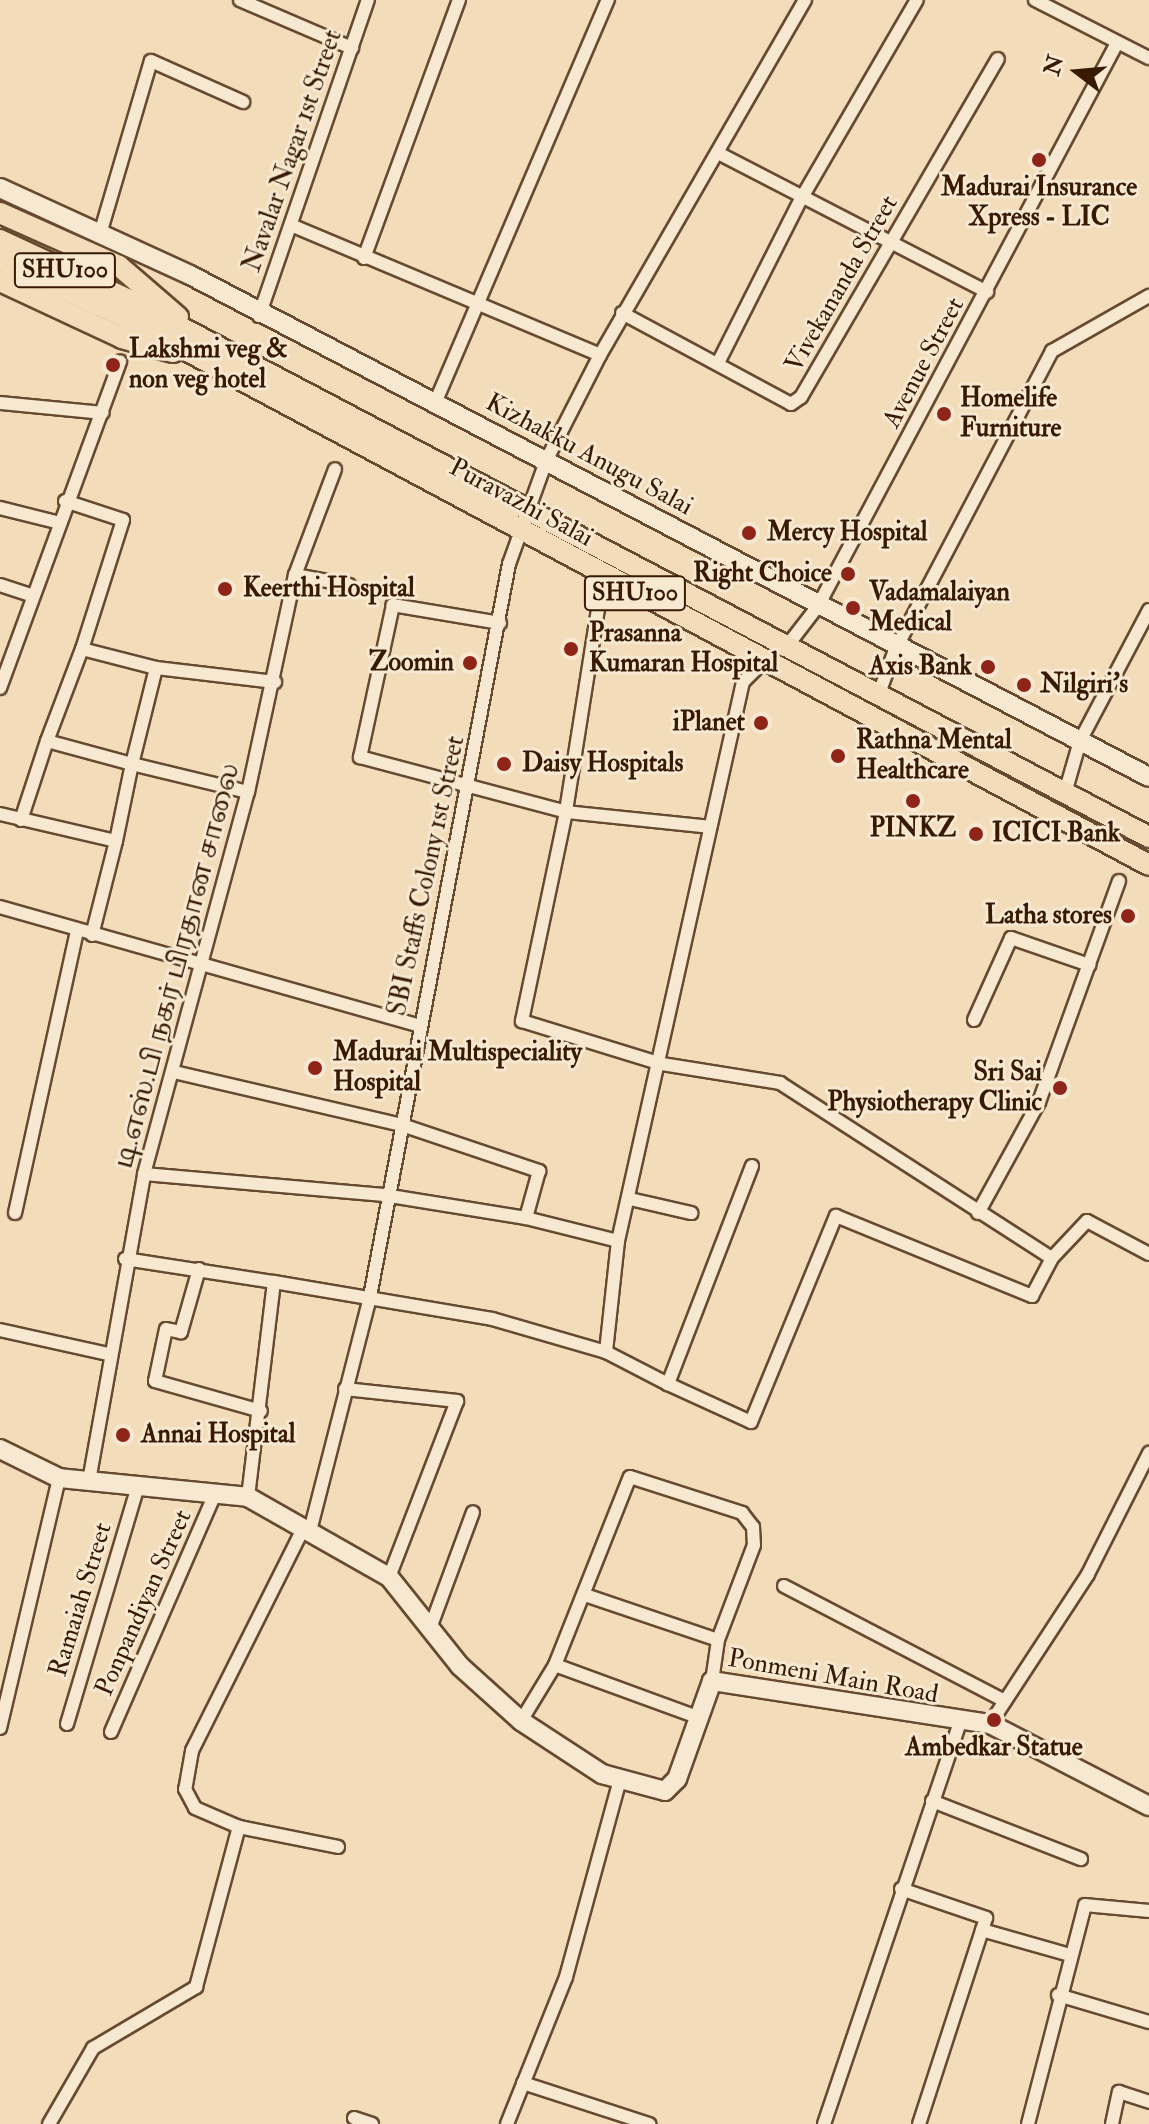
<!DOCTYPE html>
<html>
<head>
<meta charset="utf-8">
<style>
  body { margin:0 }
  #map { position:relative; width:1149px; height:2124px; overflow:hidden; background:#f2dcba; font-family:"IM FELL Double Pica","Noto Serif Tamil",serif }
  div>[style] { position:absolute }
  .roads { filter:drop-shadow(2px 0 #664a30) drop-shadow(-2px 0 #664a30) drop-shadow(0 2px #664a30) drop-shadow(0 -2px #664a30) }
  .street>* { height:12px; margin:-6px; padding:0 6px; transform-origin:6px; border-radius:6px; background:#f7e8d2 }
  .secondary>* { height:18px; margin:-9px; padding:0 9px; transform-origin:9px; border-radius:9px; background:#f7e8d2 }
  .primary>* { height:20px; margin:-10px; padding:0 10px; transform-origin:10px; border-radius:10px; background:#f2dcba }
  .dots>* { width:22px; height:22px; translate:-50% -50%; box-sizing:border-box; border:4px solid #f7e8d2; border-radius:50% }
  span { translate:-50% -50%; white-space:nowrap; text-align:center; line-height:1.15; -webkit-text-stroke:6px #f7e8d2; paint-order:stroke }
  .shield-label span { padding:2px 6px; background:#f7e8d2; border:2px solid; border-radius:6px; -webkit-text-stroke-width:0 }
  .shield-label { font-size:24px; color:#381a02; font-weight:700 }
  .street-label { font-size:26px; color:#381a02 }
  .poi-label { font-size:26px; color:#381a02; font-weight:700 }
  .left { translate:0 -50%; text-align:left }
  .right { translate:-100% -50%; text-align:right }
  .north { position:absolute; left:1037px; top:32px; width:80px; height:80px; -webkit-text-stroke:6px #f7e8d2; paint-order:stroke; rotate:286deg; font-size:22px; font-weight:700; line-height:32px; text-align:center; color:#381a02 }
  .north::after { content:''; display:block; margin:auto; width:28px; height:36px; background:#381a02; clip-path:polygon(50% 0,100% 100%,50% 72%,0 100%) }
</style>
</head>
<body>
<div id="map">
  <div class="roads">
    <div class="street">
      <div style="left:240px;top:0;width:122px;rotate:23.2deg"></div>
      <div style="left:1035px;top:0;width:128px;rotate:27deg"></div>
      <div style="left:718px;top:153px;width:303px;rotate:27.3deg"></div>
      <div style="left:291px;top:225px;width:335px;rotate:22.8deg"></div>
      <div style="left:100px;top:234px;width:180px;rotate:-73.6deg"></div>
      <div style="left:151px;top:61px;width:101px;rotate:24deg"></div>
      <div style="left:364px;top:258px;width:275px;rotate:-69.8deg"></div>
      <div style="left:622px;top:313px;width:192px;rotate:28.3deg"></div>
      <div style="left:791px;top:404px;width:12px;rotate:-35deg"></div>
      <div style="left:801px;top:397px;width:391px;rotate:-59.8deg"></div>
      <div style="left:259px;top:316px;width:334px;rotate:-71deg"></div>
      <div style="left:719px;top:361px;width:182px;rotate:-63.2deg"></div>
      <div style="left:801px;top:199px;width:230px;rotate:-59.8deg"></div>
      <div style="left:0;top:403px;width:103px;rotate:5.5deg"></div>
      <div style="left:435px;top:403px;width:439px;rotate:-66.8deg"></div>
      <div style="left:65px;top:501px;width:61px;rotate:18.1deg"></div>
      <div style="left:123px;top:520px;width:135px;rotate:107.6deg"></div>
      <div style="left:82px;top:649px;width:76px;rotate:14.4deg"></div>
      <div style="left:156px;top:668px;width:99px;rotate:104deg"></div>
      <div style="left:132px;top:764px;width:88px;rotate:-164.9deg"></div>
      <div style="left:47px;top:741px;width:98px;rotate:-69.2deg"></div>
      <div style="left:0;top:508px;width:58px;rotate:14deg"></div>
      <div style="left:295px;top:575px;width:55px;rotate:10.5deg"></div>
      <div style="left:0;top:585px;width:33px;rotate:18deg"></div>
      <div style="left:598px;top:609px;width:206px;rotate:99deg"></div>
      <div style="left:566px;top:812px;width:214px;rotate:101.9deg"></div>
      <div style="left:522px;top:1021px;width:146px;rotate:17.1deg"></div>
      <div style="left:662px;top:1064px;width:120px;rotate:9.1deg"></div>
      <div style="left:780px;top:1083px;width:323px;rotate:32.8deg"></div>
      <div style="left:1052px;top:1258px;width:51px;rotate:-46.6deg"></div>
      <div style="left:1087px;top:1221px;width:70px;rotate:28deg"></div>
      <div style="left:500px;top:623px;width:109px;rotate:-170.5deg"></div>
      <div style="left:393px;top:605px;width:156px;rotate:102.2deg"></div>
      <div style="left:360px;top:757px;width:213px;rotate:14.9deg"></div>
      <div style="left:566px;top:812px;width:145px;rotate:5.9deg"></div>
      <div style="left:784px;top:650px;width:56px;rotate:-52.3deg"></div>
      <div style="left:818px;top:606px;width:637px;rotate:-62.03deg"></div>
      <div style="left:156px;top:668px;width:120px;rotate:6.7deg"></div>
      <div style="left:0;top:688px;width:348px;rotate:-69.8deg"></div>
      <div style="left:878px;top:696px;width:49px;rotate:-69.7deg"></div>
      <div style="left:895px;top:650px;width:338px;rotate:-62.3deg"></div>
      <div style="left:1052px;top:351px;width:112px;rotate:-29.6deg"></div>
      <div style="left:1065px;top:793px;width:54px;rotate:-73.9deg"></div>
      <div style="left:1080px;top:741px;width:148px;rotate:-62.2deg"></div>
      <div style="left:0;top:814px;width:119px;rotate:13.1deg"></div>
      <div style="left:116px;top:841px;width:97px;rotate:104.3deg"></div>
      <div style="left:21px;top:820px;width:83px;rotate:-71.8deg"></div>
      <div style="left:116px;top:841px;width:79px;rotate:-78.3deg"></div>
      <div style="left:132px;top:764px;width:119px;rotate:13.6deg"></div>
      <div style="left:0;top:907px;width:432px;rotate:15.8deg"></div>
      <div style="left:974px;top:1020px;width:90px;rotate:-65.7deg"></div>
      <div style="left:1011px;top:938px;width:83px;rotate:19.1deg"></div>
      <div style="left:174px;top:1072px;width:234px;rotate:13.1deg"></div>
      <div style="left:402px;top:1125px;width:145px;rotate:18.6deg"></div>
      <div style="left:539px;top:1171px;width:49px;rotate:105.5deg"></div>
      <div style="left:526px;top:1218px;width:95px;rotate:14deg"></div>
      <div style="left:618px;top:1241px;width:573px;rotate:-77.4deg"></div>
      <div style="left:743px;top:682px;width:35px;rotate:-45deg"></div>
      <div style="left:752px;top:1166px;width:234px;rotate:111.1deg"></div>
      <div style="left:668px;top:1384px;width:91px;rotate:24.6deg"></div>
      <div style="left:751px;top:1422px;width:223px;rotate:-67.6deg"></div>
      <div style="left:836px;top:1216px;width:212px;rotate:22.2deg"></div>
      <div style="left:1032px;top:1296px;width:43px;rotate:-62.2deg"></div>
      <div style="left:144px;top:1174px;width:241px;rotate:5deg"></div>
      <div style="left:384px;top:1195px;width:144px;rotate:9.2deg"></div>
      <div style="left:630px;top:1199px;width:63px;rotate:12.9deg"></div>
      <div style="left:15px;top:1213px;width:290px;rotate:-77.6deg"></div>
      <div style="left:978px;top:1213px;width:127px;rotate:-61.2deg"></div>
      <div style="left:1039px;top:1102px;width:235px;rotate:-70.1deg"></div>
      <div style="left:618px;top:1241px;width:112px;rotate:96.2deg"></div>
      <div style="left:606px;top:1352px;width:70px;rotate:27.3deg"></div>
      <div style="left:125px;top:1259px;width:151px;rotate:8.8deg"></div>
      <div style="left:274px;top:1282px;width:217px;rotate:96.9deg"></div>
      <div style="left:199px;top:1269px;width:66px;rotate:105.9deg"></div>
      <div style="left:181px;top:1332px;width:15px;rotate:-169deg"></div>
      <div style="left:166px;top:1329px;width:53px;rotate:101.9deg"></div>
      <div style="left:155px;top:1381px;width:110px;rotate:15.8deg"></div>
      <div style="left:274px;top:1282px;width:221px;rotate:9.6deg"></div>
      <div style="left:492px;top:1319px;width:119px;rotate:16.1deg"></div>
      <div style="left:0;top:1330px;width:111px;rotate:12.5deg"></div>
      <div style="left:345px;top:1389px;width:113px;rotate:6.1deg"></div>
      <div style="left:457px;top:1401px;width:189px;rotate:111.1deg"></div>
      <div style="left:89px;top:1481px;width:312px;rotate:-79.8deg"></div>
      <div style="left:144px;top:1174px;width:396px;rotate:-74.8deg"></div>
      <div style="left:248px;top:792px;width:222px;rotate:-77.8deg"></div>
      <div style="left:295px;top:575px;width:113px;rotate:-69.3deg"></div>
      <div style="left:304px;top:1527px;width:250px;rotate:116.6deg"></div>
      <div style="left:192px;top:1751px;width:39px;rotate:100deg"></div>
      <div style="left:185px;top:1789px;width:21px;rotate:62deg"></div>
      <div style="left:195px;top:1808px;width:48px;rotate:23.4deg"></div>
      <div style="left:239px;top:1827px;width:101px;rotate:11.4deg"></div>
      <div style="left:310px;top:1531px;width:236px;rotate:-75.6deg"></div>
      <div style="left:369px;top:1302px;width:751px;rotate:-79.26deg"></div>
      <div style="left:509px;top:564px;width:109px;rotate:-70.2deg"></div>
      <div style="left:546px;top:461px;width:119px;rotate:-63deg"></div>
      <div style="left:600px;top:355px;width:410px;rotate:-60deg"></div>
      <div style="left:784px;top:1586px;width:249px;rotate:27.5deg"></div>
      <div style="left:585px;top:1595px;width:140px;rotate:18.7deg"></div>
      <div style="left:432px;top:1623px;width:118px;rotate:-69.7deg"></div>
      <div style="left:555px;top:1665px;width:154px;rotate:20.1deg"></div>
      <div style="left:521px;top:1721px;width:66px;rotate:-58.7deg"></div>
      <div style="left:555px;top:1665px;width:202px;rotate:-68.3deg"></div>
      <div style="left:630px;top:1477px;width:118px;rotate:17.8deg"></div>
      <div style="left:742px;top:1513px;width:18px;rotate:52deg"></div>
      <div style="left:753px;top:1527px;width:18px;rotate:87deg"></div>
      <div style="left:754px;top:1545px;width:102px;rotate:110.8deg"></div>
      <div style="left:718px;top:1640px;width:41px;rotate:98.3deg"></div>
      <div style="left:67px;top:1724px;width:245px;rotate:-73.4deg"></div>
      <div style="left:990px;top:1724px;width:179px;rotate:-56.8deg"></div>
      <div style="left:1088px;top:1574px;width:136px;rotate:-63.2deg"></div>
      <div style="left:0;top:1728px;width:257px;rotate:-76.7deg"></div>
      <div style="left:111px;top:1732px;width:262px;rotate:-66.4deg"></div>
      <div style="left:932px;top:1801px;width:160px;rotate:21.3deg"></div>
      <div style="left:901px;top:1889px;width:90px;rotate:18.8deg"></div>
      <div style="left:986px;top:1918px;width:217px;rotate:108deg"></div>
      <div style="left:982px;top:1930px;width:91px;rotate:15.9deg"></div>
      <div style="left:1058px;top:1995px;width:95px;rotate:16.5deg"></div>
      <div style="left:523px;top:2083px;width:133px;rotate:18deg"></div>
      <div style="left:354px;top:2118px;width:19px;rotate:18deg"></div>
      <div style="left:49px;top:2124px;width:88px;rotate:-59.9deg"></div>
      <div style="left:93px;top:2048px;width:120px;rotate:-30.6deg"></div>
      <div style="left:196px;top:1987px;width:166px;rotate:-75deg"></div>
      <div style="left:507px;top:2124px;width:158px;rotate:-68.1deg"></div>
      <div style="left:566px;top:1977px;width:205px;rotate:-74.7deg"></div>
      <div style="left:824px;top:2124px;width:421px;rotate:-71.3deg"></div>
      <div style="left:1028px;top:2124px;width:226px;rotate:-75.4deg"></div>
      <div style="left:1085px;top:1905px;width:64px;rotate:5.4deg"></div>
      <div style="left:1112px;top:2124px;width:33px;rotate:-78deg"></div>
      <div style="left:1119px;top:2092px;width:32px;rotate:18deg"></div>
    </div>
    <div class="secondary">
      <div style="left:0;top:188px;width:209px;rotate:24.6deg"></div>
      <div style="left:190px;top:275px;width:1082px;rotate:27.63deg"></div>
      <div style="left:0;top:1449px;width:66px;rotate:26.2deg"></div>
      <div style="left:59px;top:1478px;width:190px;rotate:5.7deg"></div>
      <div style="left:248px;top:1497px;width:162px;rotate:29.6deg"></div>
      <div style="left:389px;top:1577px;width:114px;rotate:51.4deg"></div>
      <div style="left:460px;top:1666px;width:82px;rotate:42deg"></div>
      <div style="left:521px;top:1721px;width:97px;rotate:33.2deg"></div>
      <div style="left:602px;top:1774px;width:65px;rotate:15.1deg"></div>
      <div style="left:665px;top:1791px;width:17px;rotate:-45deg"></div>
      <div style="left:677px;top:1779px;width:104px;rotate:-70.3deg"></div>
      <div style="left:712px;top:1681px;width:281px;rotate:8.8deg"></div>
      <div style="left:990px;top:1724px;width:179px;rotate:27.3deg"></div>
    </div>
    <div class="primary">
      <div style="left:0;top:213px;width:130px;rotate:24deg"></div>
      <div style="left:119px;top:266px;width:78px;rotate:40.8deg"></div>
      <div style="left:0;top:240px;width:142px;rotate:24.9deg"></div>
      <div style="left:129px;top:300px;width:1153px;rotate:27.77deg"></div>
      <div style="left:0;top:260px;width:136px;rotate:24.7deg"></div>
      <div style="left:124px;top:317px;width:1162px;rotate:28.13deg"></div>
      <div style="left:0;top:281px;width:135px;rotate:25deg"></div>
      <div style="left:122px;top:338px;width:53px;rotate:15.4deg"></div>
    </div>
  </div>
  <div class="dots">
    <div style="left:1039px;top:160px;background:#8f2418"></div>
    <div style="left:113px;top:365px;background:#8f2418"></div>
    <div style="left:944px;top:414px;background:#8f2418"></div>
    <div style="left:749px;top:533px;background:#8f2418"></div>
    <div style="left:848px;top:574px;background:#8f2418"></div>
    <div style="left:225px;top:589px;background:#8f2418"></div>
    <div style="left:853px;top:608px;background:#8f2418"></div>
    <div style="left:571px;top:649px;background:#8f2418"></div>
    <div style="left:470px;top:663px;background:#8f2418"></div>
    <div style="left:988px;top:667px;background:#8f2418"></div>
    <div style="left:1024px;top:685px;background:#8f2418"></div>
    <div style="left:761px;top:723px;background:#8f2418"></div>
    <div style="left:838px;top:756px;background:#8f2418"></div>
    <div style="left:504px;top:764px;background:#8f2418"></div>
    <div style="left:913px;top:801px;background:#8f2418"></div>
    <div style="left:976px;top:834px;background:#8f2418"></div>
    <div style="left:1128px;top:916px;background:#8f2418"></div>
    <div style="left:315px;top:1068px;background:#8f2418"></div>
    <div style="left:1060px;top:1088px;background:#8f2418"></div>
    <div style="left:123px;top:1435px;background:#8f2418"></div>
    <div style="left:994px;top:1720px;background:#8f2418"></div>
  </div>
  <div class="shield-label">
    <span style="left:65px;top:270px">SHU100</span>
    <span style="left:635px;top:593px">SHU100</span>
  </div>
  <div class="street-label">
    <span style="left:293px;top:151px;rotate:-71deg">Navalar Nagar 1st Street</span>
    <span style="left:842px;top:284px;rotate:-60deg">Vivekananda Street</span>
    <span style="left:924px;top:363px;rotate:-62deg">Avenue Street</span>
    <span style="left:589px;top:455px;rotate:28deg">Kizhakku Anugu Salai</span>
    <span style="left:521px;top:503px;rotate:28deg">Puravazhi Salai</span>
    <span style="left:427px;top:876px;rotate:-78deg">SBI Staffs Colony 1st Street</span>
    <span style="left:178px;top:966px;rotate:-75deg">டி.எஸ்.பி நகர் பிரதான சாலை</span>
    <span style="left:81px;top:1600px;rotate:-73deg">Ramaiah Street</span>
    <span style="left:144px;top:1603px;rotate:-66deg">Ponpandiyan Street</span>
    <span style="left:833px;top:1677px;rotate:10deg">Ponmeni Main Road</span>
  </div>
  <div class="poi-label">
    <span style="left:1039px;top:203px">Madurai Insurance<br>Xpress - LIC</span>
    <span class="left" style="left:129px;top:365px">Lakshmi veg &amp;<br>non veg hotel</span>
    <span class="left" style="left:960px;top:414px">Homelife<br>Furniture</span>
    <span class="left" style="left:767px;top:533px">Mercy Hospital</span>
    <span class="right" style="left:832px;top:574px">Right Choice</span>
    <span class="left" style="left:243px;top:589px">Keerthi Hospital</span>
    <span class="left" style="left:869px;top:608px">Vadamalaiyan<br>Medical</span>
    <span class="left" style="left:589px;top:649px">Prasanna<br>Kumaran Hospital</span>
    <span class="right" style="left:454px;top:663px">Zoomin</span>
    <span class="right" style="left:972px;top:667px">Axis Bank</span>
    <span class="left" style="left:1040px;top:685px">Nilgiri's</span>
    <span class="right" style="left:745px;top:723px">iPlanet</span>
    <span class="left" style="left:856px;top:756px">Rathna Mental<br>Healthcare</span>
    <span class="left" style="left:522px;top:764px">Daisy Hospitals</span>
    <span style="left:913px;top:829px">PINKZ</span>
    <span class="left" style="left:992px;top:834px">ICICI Bank</span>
    <span class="right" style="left:1112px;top:916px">Latha stores</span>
    <span class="left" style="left:333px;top:1068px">Madurai Multispeciality<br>Hospital</span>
    <span class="right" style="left:1042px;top:1088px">Sri Sai<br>Physiotherapy Clinic</span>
    <span class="left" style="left:141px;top:1435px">Annai Hospital</span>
    <span style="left:994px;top:1748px">Ambedkar Statue</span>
  </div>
  <div class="north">N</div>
</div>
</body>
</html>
